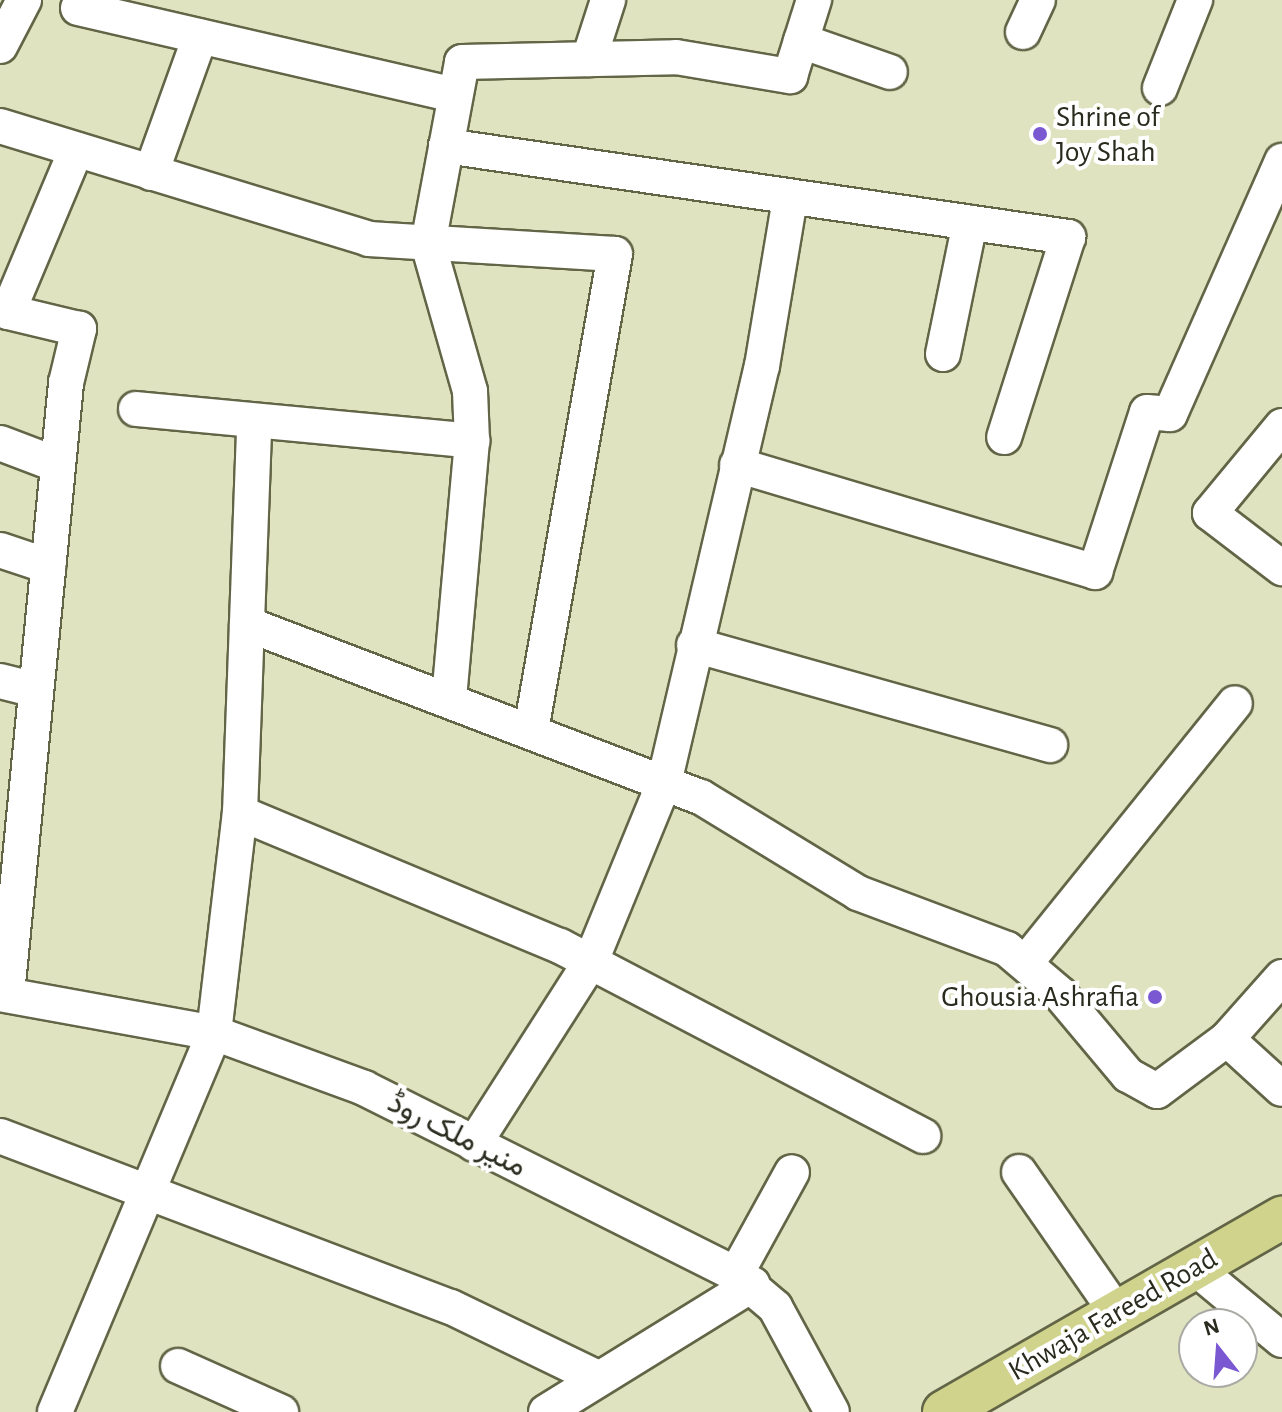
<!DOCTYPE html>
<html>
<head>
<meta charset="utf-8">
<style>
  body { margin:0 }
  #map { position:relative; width:1282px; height:1412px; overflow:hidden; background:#dfe3c0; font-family:"Alegreya Sans",Vazirmatn,sans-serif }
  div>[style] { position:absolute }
  .roads { filter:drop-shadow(2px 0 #626546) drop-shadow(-2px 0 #626546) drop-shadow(0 2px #626546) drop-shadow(0 -2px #626546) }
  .minor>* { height:34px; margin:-17px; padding:0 17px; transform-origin:17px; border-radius:17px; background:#fff }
  .major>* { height:42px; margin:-21px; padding:0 21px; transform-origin:21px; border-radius:21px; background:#d0d38c }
  .dots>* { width:22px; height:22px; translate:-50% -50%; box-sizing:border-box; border:4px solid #fff; border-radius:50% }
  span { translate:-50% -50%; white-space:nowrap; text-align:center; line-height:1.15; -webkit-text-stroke:8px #fff; paint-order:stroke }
  .poi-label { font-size:30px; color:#2a2b1e }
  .left { translate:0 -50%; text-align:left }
  .right { translate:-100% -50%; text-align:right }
  .street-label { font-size:30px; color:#2a2b1e }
  .north { position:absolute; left:1178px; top:1308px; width:80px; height:80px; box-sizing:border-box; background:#fff; border:2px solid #aaaaa5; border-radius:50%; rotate:343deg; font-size:22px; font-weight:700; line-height:32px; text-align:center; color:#2a2b1e }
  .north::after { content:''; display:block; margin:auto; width:28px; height:36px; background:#7958d2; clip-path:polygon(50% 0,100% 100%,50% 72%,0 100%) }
</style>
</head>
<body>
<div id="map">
  <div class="roads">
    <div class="minor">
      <div style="left:78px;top:8px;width:386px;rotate:13deg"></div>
      <div style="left:1023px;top:32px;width:35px;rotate:-65deg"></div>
      <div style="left:801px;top:41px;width:94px;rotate:19.2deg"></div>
      <div style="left:0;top:46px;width:52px;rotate:-62.4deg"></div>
      <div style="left:589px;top:59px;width:62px;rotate:-72.1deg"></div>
      <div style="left:1160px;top:88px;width:95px;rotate:-68.3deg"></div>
      <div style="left:0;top:126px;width:386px;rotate:17deg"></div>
      <div style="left:369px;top:239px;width:246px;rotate:3.5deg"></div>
      <div style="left:615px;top:254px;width:484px;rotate:100deg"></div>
      <div style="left:446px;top:146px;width:629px;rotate:8.32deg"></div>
      <div style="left:1068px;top:237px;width:210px;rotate:107.7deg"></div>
      <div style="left:151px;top:173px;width:145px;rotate:-70.2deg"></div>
      <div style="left:943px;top:354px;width:134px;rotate:-78.4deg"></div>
      <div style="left:136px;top:409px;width:338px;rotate:5.4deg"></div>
      <div style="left:472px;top:441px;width:259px;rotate:95.1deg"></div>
      <div style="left:1282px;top:426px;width:113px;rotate:129.6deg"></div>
      <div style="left:1210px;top:513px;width:91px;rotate:37.4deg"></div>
      <div style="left:472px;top:441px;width:50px;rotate:-92.3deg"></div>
      <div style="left:470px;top:391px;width:153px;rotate:-105.9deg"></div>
      <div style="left:428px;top:244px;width:185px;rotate:-79.4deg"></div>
      <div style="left:462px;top:62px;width:214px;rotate:-1.3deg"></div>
      <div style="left:676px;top:57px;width:116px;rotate:9.5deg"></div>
      <div style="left:790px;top:76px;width:80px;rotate:-72.5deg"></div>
      <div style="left:0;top:443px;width:62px;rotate:20.8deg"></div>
      <div style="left:737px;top:465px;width:374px;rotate:16.6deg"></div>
      <div style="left:1095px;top:572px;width:168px;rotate:-72deg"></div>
      <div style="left:1147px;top:412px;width:23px;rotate:5deg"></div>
      <div style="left:1170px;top:414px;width:277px;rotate:-66.1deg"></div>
      <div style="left:0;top:550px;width:51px;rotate:18.4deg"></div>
      <div style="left:247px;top:624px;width:486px;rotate:20.9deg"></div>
      <div style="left:701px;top:797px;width:184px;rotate:31.4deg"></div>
      <div style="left:858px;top:893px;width:159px;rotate:20.6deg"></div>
      <div style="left:1007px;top:949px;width:70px;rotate:40.3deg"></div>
      <div style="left:1060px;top:994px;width:106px;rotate:50deg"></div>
      <div style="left:1128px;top:1075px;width:33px;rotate:29deg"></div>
      <div style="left:1157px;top:1091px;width:87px;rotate:-36.6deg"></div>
      <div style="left:694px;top:645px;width:370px;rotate:15.7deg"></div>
      <div style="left:0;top:681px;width:37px;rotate:14deg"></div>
      <div style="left:240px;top:813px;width:347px;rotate:22.6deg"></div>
      <div style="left:560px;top:946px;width:410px;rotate:27.6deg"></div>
      <div style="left:1027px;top:961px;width:331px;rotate:-51.1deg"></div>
      <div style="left:1282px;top:977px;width:83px;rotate:131.6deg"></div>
      <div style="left:1227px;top:1039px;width:74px;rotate:42.3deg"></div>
      <div style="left:0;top:994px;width:218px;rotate:10.3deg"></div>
      <div style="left:214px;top:1033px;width:160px;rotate:20.1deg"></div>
      <div style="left:364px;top:1088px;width:416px;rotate:26.6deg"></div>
      <div style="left:736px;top:1274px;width:51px;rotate:40.2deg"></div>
      <div style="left:775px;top:1307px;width:119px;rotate:61.5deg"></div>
      <div style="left:7px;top:994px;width:614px;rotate:-84.48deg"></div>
      <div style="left:66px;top:383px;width:56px;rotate:-76.5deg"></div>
      <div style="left:79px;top:329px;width:73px;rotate:-166.5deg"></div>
      <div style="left:8px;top:312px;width:176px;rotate:-67.2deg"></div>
      <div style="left:0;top:1136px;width:482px;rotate:20.8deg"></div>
      <div style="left:451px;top:1307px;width:161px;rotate:25.8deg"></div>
      <div style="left:474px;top:1144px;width:217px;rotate:-57.4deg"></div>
      <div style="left:591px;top:961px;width:192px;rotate:-67.7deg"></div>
      <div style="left:664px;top:783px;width:428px;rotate:-76.8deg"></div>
      <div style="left:762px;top:366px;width:169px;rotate:-80.5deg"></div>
      <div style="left:1019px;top:1172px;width:172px;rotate:55.2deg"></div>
      <div style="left:1195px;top:1268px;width:113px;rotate:39.6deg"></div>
      <div style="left:736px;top:1274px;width:116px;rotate:-61.2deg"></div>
      <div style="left:178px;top:1366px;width:113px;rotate:24.1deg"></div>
      <div style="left:55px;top:1412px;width:411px;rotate:-67.2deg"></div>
      <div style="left:214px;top:1033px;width:222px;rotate:-83.3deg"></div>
      <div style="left:240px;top:813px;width:391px;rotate:-87.9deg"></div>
      <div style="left:546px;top:1412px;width:243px;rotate:-31.7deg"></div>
    </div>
    <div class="major">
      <div style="left:944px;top:1412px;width:390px;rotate:-29.9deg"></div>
    </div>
  </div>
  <div class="dots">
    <div style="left:1040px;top:134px;background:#7958d2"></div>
    <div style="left:1155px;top:997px;background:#7958d2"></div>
  </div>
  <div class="poi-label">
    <span class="left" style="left:1056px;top:134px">Shrine of<br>Joy Shah</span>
    <span class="right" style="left:1139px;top:997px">Ghousia Ashrafia</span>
  </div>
  <div class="street-label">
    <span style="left:457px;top:1135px;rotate:27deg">منیر ملک روڈ</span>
    <span style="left:1113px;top:1315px;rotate:-30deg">Khwaja Fareed Road</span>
  </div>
  <div class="north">N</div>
</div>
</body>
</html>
